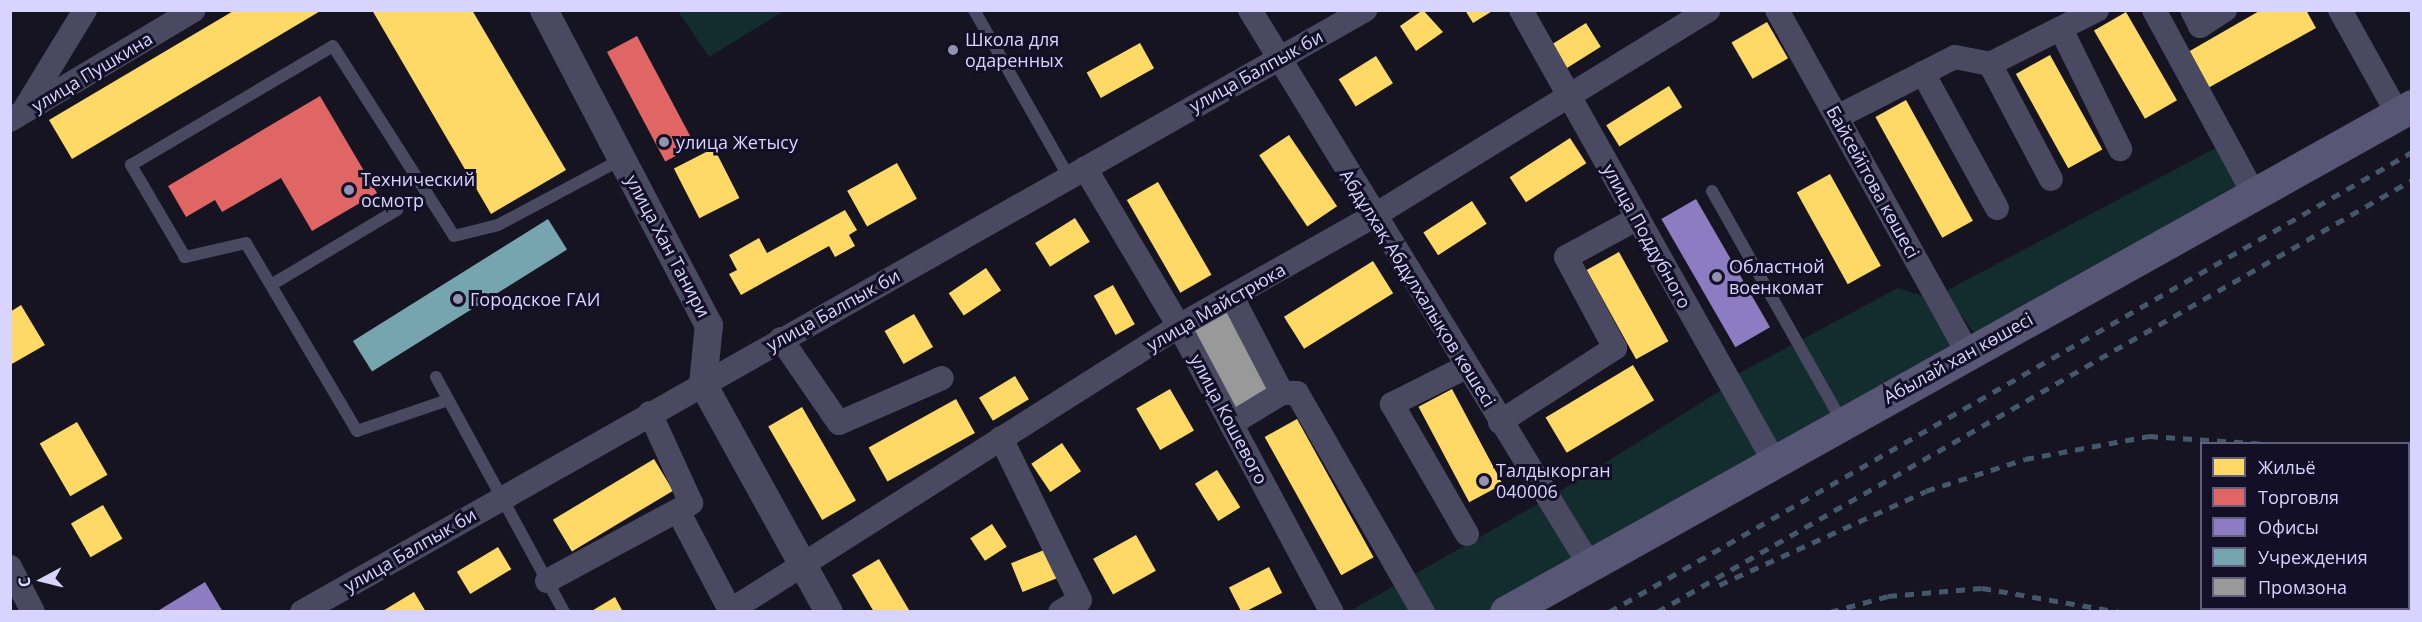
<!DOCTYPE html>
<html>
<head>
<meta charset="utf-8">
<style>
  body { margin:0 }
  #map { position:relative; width:2422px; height:622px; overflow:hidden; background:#161421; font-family:"Open Sans",sans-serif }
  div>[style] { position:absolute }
  .green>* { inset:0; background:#132c2d; transform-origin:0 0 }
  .homes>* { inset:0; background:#ffd966; transform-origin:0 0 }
  .shops>* { inset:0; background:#e06666; transform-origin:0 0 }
  .offices>* { inset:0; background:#8e7cc3; transform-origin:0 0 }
  .public>* { inset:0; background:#76a5af; transform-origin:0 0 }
  .industry>* { inset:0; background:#999; transform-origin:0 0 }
  .service>* { height:12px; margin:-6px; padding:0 6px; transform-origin:6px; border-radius:6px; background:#4a4962 }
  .minor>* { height:24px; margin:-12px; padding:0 12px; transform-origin:12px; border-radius:12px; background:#4a4962 }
  .tertiary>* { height:28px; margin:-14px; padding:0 14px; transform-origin:14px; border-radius:14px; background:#4a4962 }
  .secondary>* { height:33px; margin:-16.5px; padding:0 16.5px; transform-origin:16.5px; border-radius:16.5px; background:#575674 }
  .rail>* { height:4.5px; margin-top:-2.25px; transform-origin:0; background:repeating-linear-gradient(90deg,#43596b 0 9px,transparent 0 17px) }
  .dots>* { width:16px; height:16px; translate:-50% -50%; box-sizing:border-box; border:3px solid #130f26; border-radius:50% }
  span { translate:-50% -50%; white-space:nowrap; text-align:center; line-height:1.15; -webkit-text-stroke:6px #130f26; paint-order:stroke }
  .poi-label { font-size:18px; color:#d9d4ff }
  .left { translate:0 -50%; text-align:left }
  .street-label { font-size:18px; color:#d9d4ff }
  .frame { position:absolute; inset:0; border:12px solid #d9d4ff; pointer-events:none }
  .legend { position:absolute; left:2200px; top:442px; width:210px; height:168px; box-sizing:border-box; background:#130f26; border:2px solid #625e7d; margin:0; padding:8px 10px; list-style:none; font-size:18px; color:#d9d4ff }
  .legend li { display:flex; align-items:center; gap:12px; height:30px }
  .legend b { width:30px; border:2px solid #625e7d }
  .north { position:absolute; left:12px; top:550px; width:60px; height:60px; -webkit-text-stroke:4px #130f26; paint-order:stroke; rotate:263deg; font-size:16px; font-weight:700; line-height:24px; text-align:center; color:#d9d4ff }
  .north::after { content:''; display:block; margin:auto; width:21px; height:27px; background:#d9d4ff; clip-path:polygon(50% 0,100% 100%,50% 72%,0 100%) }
</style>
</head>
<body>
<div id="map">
  <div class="green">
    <div style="clip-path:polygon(678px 11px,784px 11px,709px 57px)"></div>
    <div style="clip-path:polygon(2221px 145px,2239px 188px,1977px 337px,1944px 292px)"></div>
    <div style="clip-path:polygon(1898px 288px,1929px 298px,1958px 350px,1778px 453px,1728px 379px)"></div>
    <div style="left:1723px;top:389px;width:80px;height:197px;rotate:58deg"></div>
    <div style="clip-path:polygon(1543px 501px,1577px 563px,1491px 611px,1348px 612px)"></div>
  </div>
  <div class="homes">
    <div style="clip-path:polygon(235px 10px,322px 10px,72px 159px,49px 120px)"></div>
    <div style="clip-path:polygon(372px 10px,472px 10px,566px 170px,491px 214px)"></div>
    <div style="clip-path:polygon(1423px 10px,1443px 32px,1416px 51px,1400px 26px)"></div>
    <div style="clip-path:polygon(1465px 10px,1494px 10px,1473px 23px)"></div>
    <div style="clip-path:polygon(2261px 10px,2306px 10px,2316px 28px,2208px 88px,2188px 52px)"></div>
    <div style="left:2126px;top:12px;width:102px;height:37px;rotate:60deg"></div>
    <div style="left:1767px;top:22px;width:42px;height:41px;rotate:60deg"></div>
    <div style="left:1586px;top:23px;width:28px;height:40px;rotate:58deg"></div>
    <div style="left:1140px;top:43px;width:29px;height:61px;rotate:61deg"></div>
    <div style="left:2050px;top:55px;width:108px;height:39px;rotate:61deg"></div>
    <div style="left:1376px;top:56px;width:32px;height:44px;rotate:58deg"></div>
    <div style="left:1669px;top:86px;width:25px;height:74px;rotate:58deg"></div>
    <div style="left:1906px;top:100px;width:138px;height:35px;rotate:61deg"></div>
    <div style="left:1289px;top:135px;width:86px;height:36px;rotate:56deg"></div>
    <div style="left:1570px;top:138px;width:30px;height:72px;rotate:57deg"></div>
    <div style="left:714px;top:148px;width:56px;height:45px;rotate:63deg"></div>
    <div style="left:897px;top:163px;width:41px;height:57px;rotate:61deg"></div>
    <div style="left:1830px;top:174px;width:105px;height:38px;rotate:61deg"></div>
    <div style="left:1158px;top:182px;width:107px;height:36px;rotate:60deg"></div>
    <div style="left:1472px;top:201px;width:27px;height:58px;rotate:57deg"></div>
    <div style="clip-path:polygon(845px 210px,857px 230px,849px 235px,855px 246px,835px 257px,829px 246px,741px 295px,729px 274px,737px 270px,729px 255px,759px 238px,767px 253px)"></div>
    <div style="left:1075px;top:218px;width:28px;height:47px;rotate:58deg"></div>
    <div style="left:1619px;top:252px;width:102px;height:37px;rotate:61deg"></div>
    <div style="left:1373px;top:261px;width:38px;height:105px;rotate:58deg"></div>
    <div style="left:986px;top:268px;width:27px;height:45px;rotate:56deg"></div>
    <div style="left:1113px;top:285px;width:45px;height:22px;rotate:61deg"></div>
    <div style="clip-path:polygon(21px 305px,45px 345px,10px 365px,10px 312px)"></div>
    <div style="left:914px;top:314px;width:38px;height:34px;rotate:60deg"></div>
    <div style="left:1633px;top:365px;width:41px;height:102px;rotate:59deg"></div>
    <div style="left:1015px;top:376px;width:27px;height:42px;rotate:59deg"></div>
    <div style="left:1170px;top:389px;width:48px;height:39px;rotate:60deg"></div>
    <div style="left:1452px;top:389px;width:108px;height:38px;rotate:62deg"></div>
    <div style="left:956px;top:399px;width:39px;height:100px;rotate:61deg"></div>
    <div style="left:802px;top:407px;width:108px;height:39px;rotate:60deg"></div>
    <div style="left:1297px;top:419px;width:158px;height:37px;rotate:61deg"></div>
    <div style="left:77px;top:422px;width:61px;height:43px;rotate:60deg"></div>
    <div style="left:1062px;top:443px;width:34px;height:37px;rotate:56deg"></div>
    <div style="left:654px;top:459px;width:37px;height:118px;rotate:59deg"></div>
    <div style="left:1217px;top:470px;width:44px;height:26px;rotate:58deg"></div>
    <div style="left:103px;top:505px;width:39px;height:37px;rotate:60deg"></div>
    <div style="left:992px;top:524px;width:27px;height:26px;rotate:57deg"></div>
    <div style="left:1136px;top:535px;width:41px;height:49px;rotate:61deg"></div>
    <div style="left:498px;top:547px;width:26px;height:48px;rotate:59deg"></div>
    <div style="left:1049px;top:548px;width:31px;height:41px;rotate:68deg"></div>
    <div style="clip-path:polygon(879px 559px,909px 610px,905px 612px,874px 612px,852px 575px)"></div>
    <div style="left:1269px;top:567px;width:29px;height:45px;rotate:63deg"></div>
    <div style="clip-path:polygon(414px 592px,426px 612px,381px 612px)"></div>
    <div style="clip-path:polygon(615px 597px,623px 612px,590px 612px)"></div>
  </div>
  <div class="shops">
    <div style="left:637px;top:36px;width:124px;height:34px;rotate:62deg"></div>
    <div style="clip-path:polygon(320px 96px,377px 193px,312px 231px,281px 178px,222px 212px,215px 200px,186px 217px,168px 186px)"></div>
  </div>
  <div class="offices">
    <div style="left:1696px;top:199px;width:148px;height:40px;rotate:60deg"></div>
    <div style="clip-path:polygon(205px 582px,223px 612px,156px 612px)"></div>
  </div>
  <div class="public">
    <div style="left:548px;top:219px;width:36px;height:230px;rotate:58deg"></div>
  </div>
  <div class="industry">
    <div style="left:1231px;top:309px;width:90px;height:43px;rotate:62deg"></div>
  </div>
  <div class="service">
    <div style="left:974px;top:10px;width:192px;rotate:60.4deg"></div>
    <div style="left:1712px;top:191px;width:265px;rotate:60.6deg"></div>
    <div style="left:271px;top:285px;width:147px;rotate:-30.8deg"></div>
    <div style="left:436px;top:377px;width:268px;rotate:61.4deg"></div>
    <div style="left:448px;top:400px;width:96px;rotate:161.2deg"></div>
    <div style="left:357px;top:431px;width:218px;rotate:-120.6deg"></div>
    <div style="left:246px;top:243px;width:63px;rotate:167.1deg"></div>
    <div style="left:185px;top:257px;width:107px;rotate:-120.4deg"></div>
    <div style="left:131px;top:165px;width:234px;rotate:-30.5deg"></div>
    <div style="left:333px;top:46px;width:225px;rotate:57.5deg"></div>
    <div style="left:454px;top:236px;width:45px;rotate:-14deg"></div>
    <div style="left:498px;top:225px;width:140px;rotate:-28deg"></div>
  </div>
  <div class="minor">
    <div style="left:1250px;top:10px;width:649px;rotate:58.54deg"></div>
    <div style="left:1521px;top:10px;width:517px;rotate:60.71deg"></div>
    <div style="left:1777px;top:10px;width:393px;rotate:60.9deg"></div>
    <div style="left:2154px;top:10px;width:209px;rotate:61.5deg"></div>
    <div style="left:2192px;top:10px;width:18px;rotate:63deg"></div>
    <div style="left:2200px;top:26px;width:30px;rotate:-33deg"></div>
    <div style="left:2340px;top:10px;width:119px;rotate:60.9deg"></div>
    <div style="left:2061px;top:29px;width:134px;rotate:63.8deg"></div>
    <div style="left:1990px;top:64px;width:130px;rotate:62.1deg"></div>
    <div style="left:1923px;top:73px;width:154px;rotate:61.3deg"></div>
    <div style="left:24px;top:110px;width:117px;rotate:-58.6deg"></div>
    <div style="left:1837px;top:117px;width:132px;rotate:-27deg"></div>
    <div style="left:1955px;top:57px;width:36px;rotate:11deg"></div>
    <div style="left:1990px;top:64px;width:120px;rotate:-26.8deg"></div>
    <div style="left:10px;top:120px;width:214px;rotate:-30.9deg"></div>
    <div style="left:1085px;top:168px;width:184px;rotate:59.3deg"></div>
    <div style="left:1179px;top:326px;width:324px;rotate:61.9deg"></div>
    <div style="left:1232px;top:297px;width:108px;rotate:62.5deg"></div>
    <div style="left:1282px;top:393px;width:15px"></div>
    <div style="left:1297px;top:393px;width:253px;rotate:60.1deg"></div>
    <div style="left:781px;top:339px;width:102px;rotate:55.4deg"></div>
    <div style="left:839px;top:423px;width:112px;rotate:-23.6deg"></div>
    <div style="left:1466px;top:367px;width:83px;rotate:153.4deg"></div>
    <div style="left:1392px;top:404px;width:150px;rotate:60deg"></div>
    <div style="left:1500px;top:422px;width:137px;rotate:-32.8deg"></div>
    <div style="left:1615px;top:348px;width:103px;rotate:-118.3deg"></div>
    <div style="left:1566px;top:257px;width:82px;rotate:-28.4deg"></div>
    <div style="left:1231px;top:424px;width:60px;rotate:-31.3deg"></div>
    <div style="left:1001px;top:438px;width:180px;rotate:64deg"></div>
    <div style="left:1080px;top:600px;width:23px;rotate:149deg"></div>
    <div style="left:678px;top:511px;width:112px;rotate:62.3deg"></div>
    <div style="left:10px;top:567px;width:51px;rotate:62.9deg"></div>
    <div style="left:547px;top:581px;width:164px;rotate:-28.4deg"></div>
    <div style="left:691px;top:503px;width:99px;rotate:-114.5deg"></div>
    <div style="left:302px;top:612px;width:1222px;rotate:-29.52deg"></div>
    <div style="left:728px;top:612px;width:534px;rotate:-32.38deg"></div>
    <div style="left:1179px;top:326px;width:222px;rotate:-29.5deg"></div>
    <div style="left:1372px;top:217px;width:395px;rotate:-31.6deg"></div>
  </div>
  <div class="tertiary">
    <div style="left:544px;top:10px;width:356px;rotate:62.4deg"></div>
    <div style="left:709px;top:325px;width:59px;rotate:95.8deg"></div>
    <div style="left:703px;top:384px;width:260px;rotate:61.1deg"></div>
  </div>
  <div class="secondary">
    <div style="left:1506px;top:612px;width:1038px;rotate:-29.18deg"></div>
  </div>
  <div class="rail">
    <div style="left:2408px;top:491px;width:4px;rotate:14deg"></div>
    <div style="left:1719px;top:585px;width:227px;rotate:-24.4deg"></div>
    <div style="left:1926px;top:491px;width:104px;rotate:-17.9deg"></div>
    <div style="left:2025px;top:459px;width:126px;rotate:-10.5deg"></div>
    <div style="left:2149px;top:436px;width:118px;rotate:3.9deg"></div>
    <div style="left:1609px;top:612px;width:925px;rotate:-29.81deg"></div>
    <div style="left:1657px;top:612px;width:870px;rotate:-29.78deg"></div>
    <div style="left:1830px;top:612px;width:60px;rotate:-15.4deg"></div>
    <div style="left:1888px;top:596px;width:94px;rotate:-4.9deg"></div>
    <div style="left:1982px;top:588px;width:140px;rotate:9.9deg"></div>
  </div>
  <div class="dots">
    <div style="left:953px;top:50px;background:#9591b1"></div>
    <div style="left:664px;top:142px;background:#9591b1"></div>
    <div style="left:349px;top:190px;background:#9591b1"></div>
    <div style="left:1717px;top:277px;background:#9591b1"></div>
    <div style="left:458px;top:299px;background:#9591b1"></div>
    <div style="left:1484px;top:481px;background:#9591b1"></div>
  </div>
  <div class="poi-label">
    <span class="left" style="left:965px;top:50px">Школа для<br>одаренных</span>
    <span class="left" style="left:676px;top:142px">улица Жетысу</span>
    <span class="left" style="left:361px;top:190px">Технический<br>осмотр</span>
    <span class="left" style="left:1729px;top:277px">Областной<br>военкомат</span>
    <span class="left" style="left:470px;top:299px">Городское ГАИ</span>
    <span class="left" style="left:1496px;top:481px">Талдыкорган<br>040006</span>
  </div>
  <div class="street-label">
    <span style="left:1256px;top:71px;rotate:-29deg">улица Балпык би</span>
    <span style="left:92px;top:72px;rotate:-31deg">улица Пушкина</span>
    <span style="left:1873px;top:182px;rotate:61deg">Байсейітова көшесі</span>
    <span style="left:1647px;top:236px;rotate:61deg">улица Поддубного</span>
    <span style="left:668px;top:246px;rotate:62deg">улица Хан Танири</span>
    <span style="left:1418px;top:288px;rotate:58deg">Абдұлхақ Абдұлхалықов көшесі</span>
    <span style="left:1216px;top:307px;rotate:-30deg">улица Майстрюка</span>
    <span style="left:833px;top:310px;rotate:-29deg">улица Балпык би</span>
    <span style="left:1958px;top:358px;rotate:-29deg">Абылай хан көшесі</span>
    <span style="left:1229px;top:419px;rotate:62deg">улица Кошевого</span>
    <span style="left:410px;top:550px;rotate:-30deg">улица Балпык би</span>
  </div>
  <div class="frame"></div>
  <ul class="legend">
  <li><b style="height:16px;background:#ffd966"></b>Жильё</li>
  <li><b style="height:16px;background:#e06666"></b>Торговля</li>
  <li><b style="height:16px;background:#8e7cc3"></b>Офисы</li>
  <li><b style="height:16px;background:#76a5af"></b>Учреждения</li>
  <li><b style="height:16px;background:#999"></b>Промзона</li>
  </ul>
  <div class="north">С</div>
</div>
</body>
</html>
